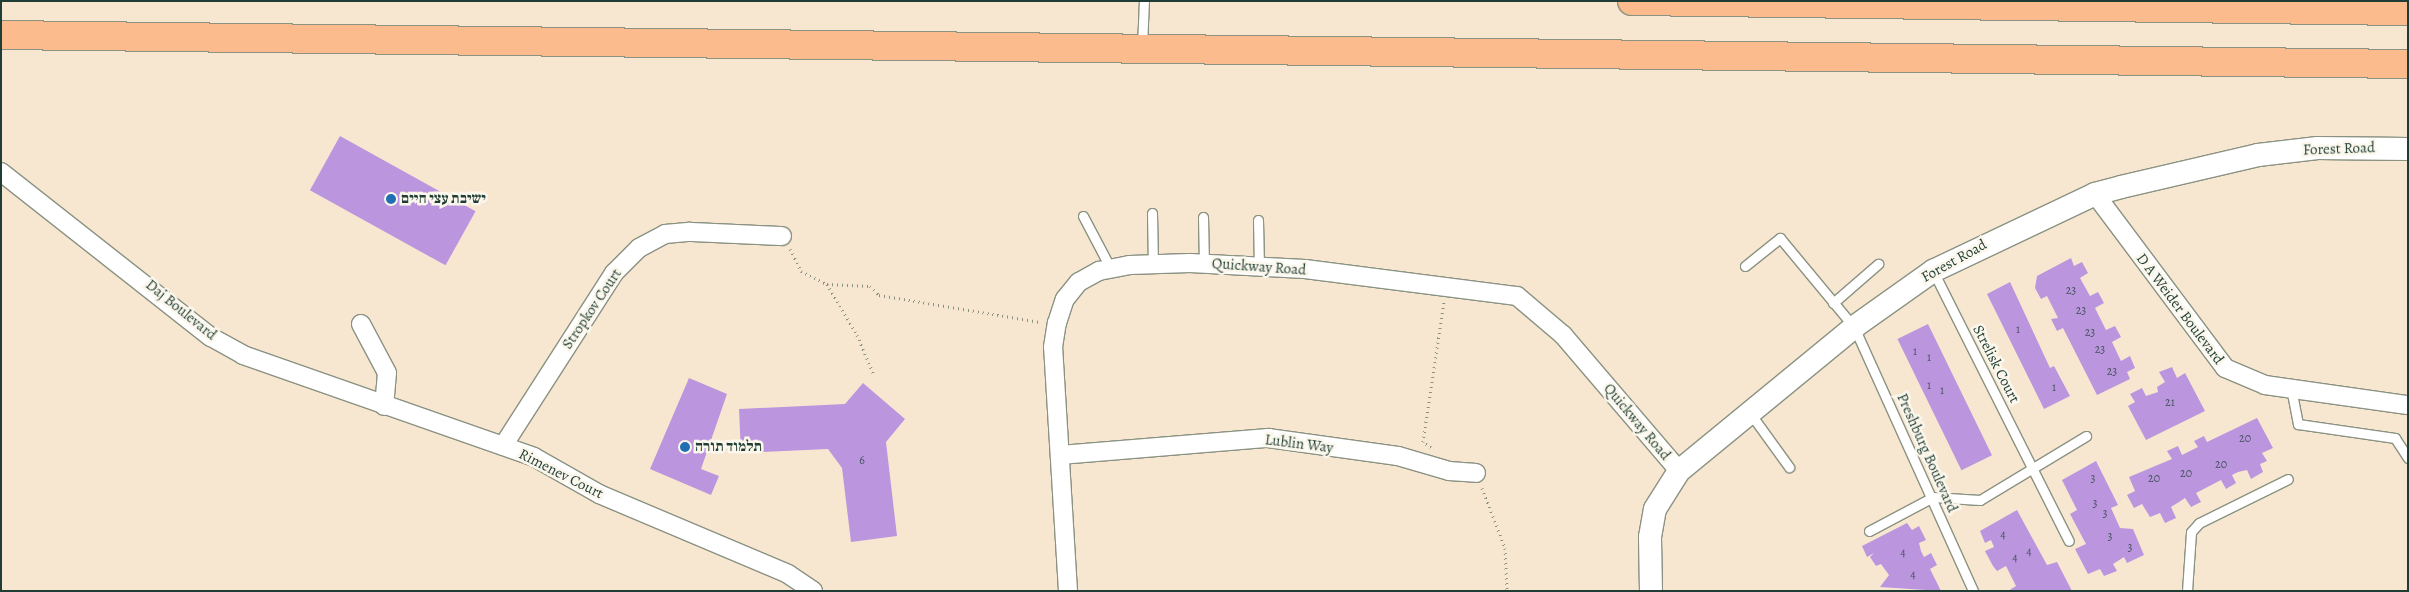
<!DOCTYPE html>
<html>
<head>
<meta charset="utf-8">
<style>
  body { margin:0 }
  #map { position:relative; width:2409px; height:592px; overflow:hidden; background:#f7e7d1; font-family:Alegreya,"Frank Ruhl Libre",serif }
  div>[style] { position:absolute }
  .building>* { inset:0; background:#bb96de; transform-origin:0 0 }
  .path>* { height:3px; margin-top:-1.5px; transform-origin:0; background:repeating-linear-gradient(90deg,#8b9282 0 1px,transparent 0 5px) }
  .roads { filter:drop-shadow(1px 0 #8b9282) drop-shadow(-1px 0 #8b9282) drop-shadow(0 1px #8b9282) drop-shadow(0 -1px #8b9282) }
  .service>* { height:9px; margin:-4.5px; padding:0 4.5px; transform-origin:4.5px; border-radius:4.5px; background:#fff }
  .minor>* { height:18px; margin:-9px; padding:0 9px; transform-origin:9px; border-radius:9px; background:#fff }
  .tertiary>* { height:22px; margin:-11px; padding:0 11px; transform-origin:11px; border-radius:11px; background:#fff }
  .motorway>* { height:28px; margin:-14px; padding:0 14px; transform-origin:14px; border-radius:14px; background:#fbbb8d }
  .dots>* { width:14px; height:14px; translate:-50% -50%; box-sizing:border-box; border:2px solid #fbf7ec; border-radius:50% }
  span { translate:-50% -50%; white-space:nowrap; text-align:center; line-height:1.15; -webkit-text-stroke:5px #fbf7ec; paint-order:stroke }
  .number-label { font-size:12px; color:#46535e }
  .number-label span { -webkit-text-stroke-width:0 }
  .street-label { font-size:15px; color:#1f3d34 }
  .poi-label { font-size:15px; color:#1f3d34; font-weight:700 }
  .left { translate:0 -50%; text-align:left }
  .frame { position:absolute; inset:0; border:2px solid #1f3d34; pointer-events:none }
</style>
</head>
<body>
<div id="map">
  <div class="building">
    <div style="left:340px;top:136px;width:155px;height:62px;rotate:29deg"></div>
    <div style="clip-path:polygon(2071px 258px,2074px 266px,2082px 262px,2088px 273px,2080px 278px,2090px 296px,2098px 292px,2104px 303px,2095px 308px,2106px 330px,2115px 326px,2121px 337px,2112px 342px,2121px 361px,2130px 356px,2135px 368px,2127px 372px,2130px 379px,2097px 395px,2063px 328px,2057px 331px,2051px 319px,2058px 318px,2047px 296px,2041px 299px,2035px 288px,2037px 276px)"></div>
    <div style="clip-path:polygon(2010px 282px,2050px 368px,2054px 366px,2070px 396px,2044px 409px,1987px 294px)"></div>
    <div style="left:1928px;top:324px;width:146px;height:34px;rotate:64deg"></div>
    <div style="clip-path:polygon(2172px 367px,2177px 378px,2185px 373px,2205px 411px,2146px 440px,2128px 406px,2135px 402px,2130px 394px,2142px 388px,2146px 396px,2158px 392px,2157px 387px,2165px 382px,2159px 372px)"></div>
    <div style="clip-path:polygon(689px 378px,727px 394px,701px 469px,719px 476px,711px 495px,650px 469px)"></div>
    <div style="clip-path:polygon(863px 383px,905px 419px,886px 442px,897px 536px,851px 542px,842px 468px,828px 449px,741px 453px,739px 409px,845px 404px)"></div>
    <div style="clip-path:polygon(2257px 418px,2273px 448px,2262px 453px,2267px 461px,2260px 464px,2263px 472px,2251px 479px,2247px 470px,2238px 472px,2232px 475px,2236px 483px,2226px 489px,2221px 480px,2196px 493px,2201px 502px,2191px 507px,2185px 498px,2179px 502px,2171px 507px,2176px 518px,2165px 523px,2160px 513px,2150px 517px,2142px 504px,2134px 508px,2127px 495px,2135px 491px,2129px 477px,2172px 459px,2167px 451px,2178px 446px,2182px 455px,2198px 447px,2194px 441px,2204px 436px,2207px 442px)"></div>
    <div style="clip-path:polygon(2096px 461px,2118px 505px,2111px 508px,2120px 528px,2133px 529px,2144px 555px,2127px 563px,2124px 557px,2113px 564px,2117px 571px,2104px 576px,2100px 569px,2088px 574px,2075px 549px,2086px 544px,2070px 514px,2077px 510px,2062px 480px)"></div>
    <div style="clip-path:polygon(2017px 510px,2047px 565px,2057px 562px,2072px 591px,2008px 591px,2016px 586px,2006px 566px,1997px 571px,1993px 566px,1985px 551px,1994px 547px,1991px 540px,1985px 543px,1980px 531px)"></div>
    <div style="clip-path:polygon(1907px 523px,1912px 530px,1919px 526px,1926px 540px,1919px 543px,1921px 551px,1924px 557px,1931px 553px,1937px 565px,1930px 569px,1941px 591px,1880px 587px,1889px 575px,1881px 564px,1876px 566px,1870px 557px,1874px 553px,1867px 557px,1862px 546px)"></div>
  </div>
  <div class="path">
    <div style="left:790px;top:249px;width:25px;rotate:63deg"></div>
    <div style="left:801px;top:271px;width:29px;rotate:27deg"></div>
    <div style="left:827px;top:284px;width:59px;rotate:59.5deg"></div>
    <div style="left:857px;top:335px;width:43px;rotate:67deg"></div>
    <div style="left:827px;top:284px;width:43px;rotate:2.7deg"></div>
    <div style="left:870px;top:286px;width:13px;rotate:45deg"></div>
    <div style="left:879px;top:295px;width:163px;rotate:9.5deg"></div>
    <div style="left:1431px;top:447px;width:9px;rotate:-148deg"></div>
    <div style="left:1423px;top:442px;width:142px;rotate:-81.5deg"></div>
    <div style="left:1482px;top:488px;width:64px;rotate:69deg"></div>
    <div style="left:1505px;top:548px;width:43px;rotate:87.3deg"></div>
  </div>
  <div class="roads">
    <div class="service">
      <div style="left:1142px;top:46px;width:45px;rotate:-87.5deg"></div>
      <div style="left:1152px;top:213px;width:51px;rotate:88.9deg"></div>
      <div style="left:1083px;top:216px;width:60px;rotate:62.2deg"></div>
      <div style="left:1203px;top:217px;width:47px;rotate:88.8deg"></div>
      <div style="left:1258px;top:220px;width:47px;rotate:88.8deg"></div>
      <div style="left:1745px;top:266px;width:45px;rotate:-38.7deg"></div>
      <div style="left:1780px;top:238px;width:116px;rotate:50.3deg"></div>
      <div style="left:1854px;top:327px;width:290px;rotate:65.7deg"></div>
      <div style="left:1933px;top:271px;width:302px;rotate:63.3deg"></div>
      <div style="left:1833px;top:303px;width:60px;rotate:-40.9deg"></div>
      <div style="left:2291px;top:388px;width:37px;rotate:79deg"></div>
      <div style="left:2298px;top:424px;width:98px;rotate:8.2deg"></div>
      <div style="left:2395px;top:438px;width:24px;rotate:57deg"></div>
      <div style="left:1750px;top:413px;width:67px;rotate:54.2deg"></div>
      <div style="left:1869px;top:531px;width:72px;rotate:-28deg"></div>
      <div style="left:1933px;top:497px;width:47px;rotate:3.7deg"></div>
      <div style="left:1980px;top:500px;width:124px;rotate:-31.1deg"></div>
      <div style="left:2187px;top:591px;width:59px;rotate:-86.1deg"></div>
      <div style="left:2191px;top:532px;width:12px;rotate:-48deg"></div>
      <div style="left:2199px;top:523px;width:99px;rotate:-26.3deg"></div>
    </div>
    <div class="minor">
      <div style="left:1px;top:172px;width:267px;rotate:38.2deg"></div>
      <div style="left:211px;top:337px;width:37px;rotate:29deg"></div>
      <div style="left:243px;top:355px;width:308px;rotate:19.3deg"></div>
      <div style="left:534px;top:457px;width:75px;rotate:29.6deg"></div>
      <div style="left:599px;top:494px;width:205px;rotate:22.9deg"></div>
      <div style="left:788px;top:574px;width:30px;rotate:34deg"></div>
      <div style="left:2095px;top:194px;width:217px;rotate:53.2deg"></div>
      <div style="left:2225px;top:368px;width:43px;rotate:23deg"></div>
      <div style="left:2265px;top:385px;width:144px;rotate:8deg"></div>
      <div style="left:361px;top:324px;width:55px;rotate:62deg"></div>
      <div style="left:387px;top:373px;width:33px;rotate:95deg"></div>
      <div style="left:503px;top:446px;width:206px;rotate:-57.3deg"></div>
      <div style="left:614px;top:273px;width:35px;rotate:-45deg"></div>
      <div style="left:639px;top:248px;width:30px;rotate:-28deg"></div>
      <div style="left:665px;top:234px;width:25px;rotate:-5deg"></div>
      <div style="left:690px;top:232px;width:92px;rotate:2.5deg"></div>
      <div style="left:1060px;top:455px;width:209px;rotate:-4.7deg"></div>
      <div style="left:1268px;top:438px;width:131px;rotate:7.9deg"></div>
      <div style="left:1398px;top:456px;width:53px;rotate:16.4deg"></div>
      <div style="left:1449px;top:471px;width:27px;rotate:4deg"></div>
      <div style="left:1068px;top:591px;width:244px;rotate:-93.5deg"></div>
      <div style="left:1053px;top:347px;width:24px;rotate:-81deg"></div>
      <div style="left:1057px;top:323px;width:25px;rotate:-72deg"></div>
      <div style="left:1065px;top:299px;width:22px;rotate:-51deg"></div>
      <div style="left:1079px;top:282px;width:23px;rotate:-29deg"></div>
      <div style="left:1099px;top:271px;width:32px;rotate:-11deg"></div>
      <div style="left:1130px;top:265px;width:60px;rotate:-1.9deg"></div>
      <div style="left:1190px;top:263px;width:115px;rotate:3deg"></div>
      <div style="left:1305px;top:269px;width:214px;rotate:7.3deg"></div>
      <div style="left:1517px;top:296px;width:60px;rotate:40.3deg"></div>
      <div style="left:1563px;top:335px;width:179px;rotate:49.5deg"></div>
    </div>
    <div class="tertiary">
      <div style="left:1651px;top:591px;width:54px;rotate:-91.1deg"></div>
      <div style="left:1650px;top:537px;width:28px;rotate:-80deg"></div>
      <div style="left:1655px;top:509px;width:45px;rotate:-57.7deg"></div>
      <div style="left:1679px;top:471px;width:227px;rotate:-39.4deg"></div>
      <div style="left:1854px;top:327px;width:97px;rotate:-35.3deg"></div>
      <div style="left:1933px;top:271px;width:179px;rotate:-25.4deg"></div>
      <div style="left:2095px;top:194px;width:27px;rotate:-15deg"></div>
      <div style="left:2121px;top:187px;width:141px;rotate:-13.1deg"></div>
      <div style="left:2258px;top:155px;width:60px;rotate:-6.7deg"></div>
      <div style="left:2318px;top:148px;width:90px;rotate:0.6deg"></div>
    </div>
    <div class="motorway">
      <div style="left:1632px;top:1px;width:776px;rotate:0.74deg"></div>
      <div style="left:1px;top:35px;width:2407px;rotate:0.69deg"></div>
    </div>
  </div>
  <div class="dots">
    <div style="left:391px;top:199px;background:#1f6fb2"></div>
    <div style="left:685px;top:447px;background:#1f6fb2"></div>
  </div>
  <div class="number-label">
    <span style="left:2071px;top:291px">23</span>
    <span style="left:2081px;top:311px">23</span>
    <span style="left:2018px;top:330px">1</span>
    <span style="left:2090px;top:333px">23</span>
    <span style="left:2100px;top:350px">23</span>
    <span style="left:1915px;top:352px">1</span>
    <span style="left:1929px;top:358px">1</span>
    <span style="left:2112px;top:372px">23</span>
    <span style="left:1929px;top:386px">1</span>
    <span style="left:2054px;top:388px">1</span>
    <span style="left:1942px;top:391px">1</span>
    <span style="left:2170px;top:403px">21</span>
    <span style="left:2245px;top:439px">20</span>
    <span style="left:862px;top:461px">6</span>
    <span style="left:2221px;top:465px">20</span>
    <span style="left:2186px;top:474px">20</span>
    <span style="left:2093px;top:479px">3</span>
    <span style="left:2154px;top:479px">20</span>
    <span style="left:2095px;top:504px">3</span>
    <span style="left:2105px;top:514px">3</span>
    <span style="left:2003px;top:535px">4</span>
    <span style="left:2110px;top:537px">3</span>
    <span style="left:2130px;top:548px">3</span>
    <span style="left:2029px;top:552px">4</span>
    <span style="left:1903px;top:553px">4</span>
    <span style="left:2015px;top:558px">4</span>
    <span style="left:1913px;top:575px">4</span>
  </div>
  <div class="street-label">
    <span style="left:2339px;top:149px;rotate:-2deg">Forest Road</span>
    <span style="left:1954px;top:261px;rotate:-29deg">Forest Road</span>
    <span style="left:1259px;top:267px;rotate:4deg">Quickway Road</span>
    <span style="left:592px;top:309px;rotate:-56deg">Stropkov Court</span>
    <span style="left:2180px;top:309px;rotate:53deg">D A Weider Boulevard</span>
    <span style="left:181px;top:310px;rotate:39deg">Daj Boulevard</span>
    <span style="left:1996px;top:364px;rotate:63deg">Strelisk Court</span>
    <span style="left:1637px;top:422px;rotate:50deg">Quickway Road</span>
    <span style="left:1299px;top:444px;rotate:7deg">Lublin Way</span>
    <span style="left:1927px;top:453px;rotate:66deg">Preshburg Boulevard</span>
    <span style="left:561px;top:474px;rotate:27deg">Rimenev Court</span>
  </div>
  <div class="poi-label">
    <span class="left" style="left:401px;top:199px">ישיבת עצי חיים</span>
    <span class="left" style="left:695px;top:447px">תלמוד תורה</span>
  </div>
  <div class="frame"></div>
</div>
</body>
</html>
